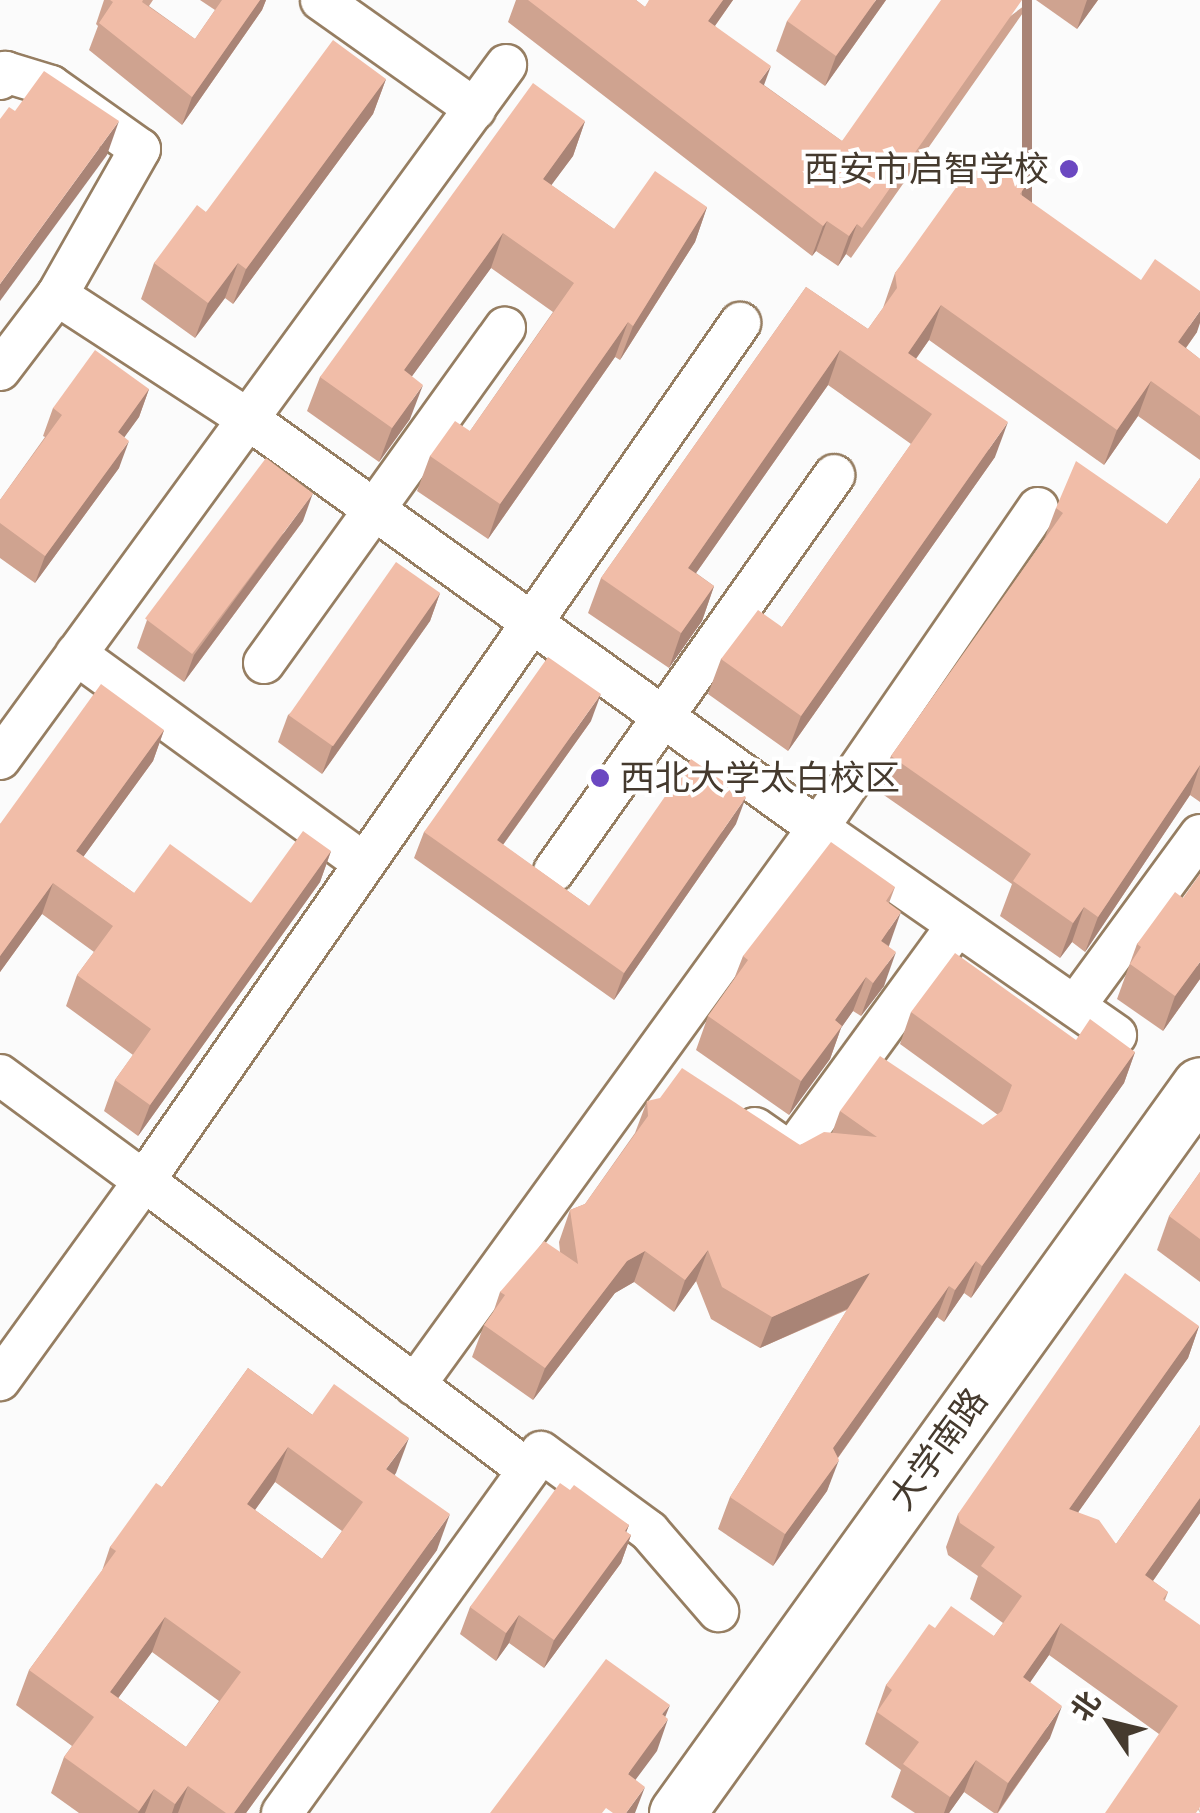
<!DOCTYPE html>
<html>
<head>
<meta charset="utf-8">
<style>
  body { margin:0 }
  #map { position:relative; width:1200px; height:1813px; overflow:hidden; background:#fbfbfb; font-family:Figtree,"Noto Sans SC",sans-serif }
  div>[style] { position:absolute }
  .roads { filter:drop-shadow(2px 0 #967e62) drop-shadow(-2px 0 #967e62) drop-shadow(0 2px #967e62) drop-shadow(0 -2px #967e62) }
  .street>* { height:40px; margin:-20px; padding:0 20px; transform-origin:20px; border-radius:20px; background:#fff }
  .secondary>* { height:55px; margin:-27.5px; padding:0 27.5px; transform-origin:27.5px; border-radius:27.5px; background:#fff }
  .wall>* { inset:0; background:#cfa390 }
  .shaded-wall>* { inset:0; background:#a98476; transform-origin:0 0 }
  .building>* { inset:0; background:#f1bda8; transform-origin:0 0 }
  .dots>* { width:28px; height:28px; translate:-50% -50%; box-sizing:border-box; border:5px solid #fff; border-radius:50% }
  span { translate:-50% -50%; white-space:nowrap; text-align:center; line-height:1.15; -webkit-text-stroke:8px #fff; paint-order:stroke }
  .poi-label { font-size:35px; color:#453a2e }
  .right { translate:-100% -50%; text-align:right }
  .left { translate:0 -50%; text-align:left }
  .street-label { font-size:35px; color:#453a2e }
  .north { position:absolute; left:1060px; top:1673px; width:100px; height:100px; -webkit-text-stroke:8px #fff; paint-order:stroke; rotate:305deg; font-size:28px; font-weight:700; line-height:40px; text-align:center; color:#453a2e }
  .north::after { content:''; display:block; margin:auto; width:35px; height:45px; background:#453a2e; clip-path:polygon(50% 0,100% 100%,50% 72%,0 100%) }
</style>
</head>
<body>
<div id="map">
  <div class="roads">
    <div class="street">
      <div style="left:321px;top:0;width:189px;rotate:35.3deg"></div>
      <div style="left:0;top:79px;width:9px;rotate:-54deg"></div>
      <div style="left:5px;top:72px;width:48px;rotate:16.9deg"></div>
      <div style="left:51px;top:86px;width:109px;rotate:35.3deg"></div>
      <div style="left:140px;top:149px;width:168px;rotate:119.6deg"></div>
      <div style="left:0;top:370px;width:94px;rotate:-52.8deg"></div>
      <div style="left:57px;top:295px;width:228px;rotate:33deg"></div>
      <div style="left:248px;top:419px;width:702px;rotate:35.66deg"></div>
      <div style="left:818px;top:828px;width:688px;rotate:125.89deg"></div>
      <div style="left:1038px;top:508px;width:388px;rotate:124.5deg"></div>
      <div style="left:818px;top:828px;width:363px;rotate:34.8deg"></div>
      <div style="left:76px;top:654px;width:356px;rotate:36deg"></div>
      <div style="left:264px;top:663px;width:413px;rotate:-54.3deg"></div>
      <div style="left:0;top:759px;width:859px;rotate:-53.9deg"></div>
      <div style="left:554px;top:871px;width:485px;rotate:-54.7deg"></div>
      <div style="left:1075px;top:1006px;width:212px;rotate:-53.8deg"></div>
      <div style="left:0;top:1075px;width:179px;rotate:36.4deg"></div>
      <div style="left:144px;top:1181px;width:246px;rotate:125.9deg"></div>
      <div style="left:755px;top:1128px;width:44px;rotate:34.8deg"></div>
      <div style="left:791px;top:1153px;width:282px;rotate:-53.9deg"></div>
      <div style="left:528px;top:1470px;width:481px;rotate:-143deg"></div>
      <div style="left:144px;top:1181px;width:1045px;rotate:-55.21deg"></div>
      <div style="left:282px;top:1813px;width:444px;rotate:-54.3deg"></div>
      <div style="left:541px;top:1452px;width:134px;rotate:36.2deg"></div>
      <div style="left:649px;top:1531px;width:106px;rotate:49.2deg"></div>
    </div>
    <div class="secondary">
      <div style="left:677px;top:1813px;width:896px;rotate:-54.31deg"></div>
    </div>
  </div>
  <div class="wall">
    <div style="clip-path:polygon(104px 0,153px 0,149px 6px,195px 39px,215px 10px,200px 0,266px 0,262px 10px,182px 125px,89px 50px,98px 26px,96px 24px)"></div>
    <div style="clip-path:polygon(516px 0,636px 0,645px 7px,650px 0,733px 0,715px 26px,764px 85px,842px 141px,1032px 0,851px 258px,846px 254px,838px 266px,816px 251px,812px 256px,508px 22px)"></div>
    <div style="clip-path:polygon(886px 0,825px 86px,776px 51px,787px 21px)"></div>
    <div style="clip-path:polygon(1036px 0,1098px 0,1077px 29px)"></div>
    <div style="clip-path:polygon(386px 79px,373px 114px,233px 304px,225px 298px,195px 338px,141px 299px,154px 263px,206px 212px)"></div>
    <div style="clip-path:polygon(585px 121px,573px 156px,551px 185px,614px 229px,707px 207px,695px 242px,620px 360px,615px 357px,488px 539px,417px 491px,430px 456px,470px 431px,553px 312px,491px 268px,412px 376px,410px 419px,379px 462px,307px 411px,320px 377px)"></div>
    <div style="clip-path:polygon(981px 165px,1027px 184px,1022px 196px,1197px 332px,1186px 348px,1200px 359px,1200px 460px,1138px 416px,1104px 465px,929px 340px,916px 359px,995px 457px,788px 751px,708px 694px,721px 659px,782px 627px,911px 444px,828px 385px,696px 573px,714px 586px,702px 621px,669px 668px,588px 613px,601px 578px,806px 287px,868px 329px,883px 308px,895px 273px)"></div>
    <div style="clip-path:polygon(149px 389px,139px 417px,124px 437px,119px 468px,35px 583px,0 558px,0 500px,45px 437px,43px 436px,53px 408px)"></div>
    <div style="clip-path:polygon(1200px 478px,1200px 802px,1190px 795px,1085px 952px,1072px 942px,1060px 958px,1000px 916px,1012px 884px,878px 791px,891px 756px,1044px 540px,1056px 508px,1167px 524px)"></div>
    <div style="clip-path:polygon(303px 521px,184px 682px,137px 648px,147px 620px)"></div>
    <div style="clip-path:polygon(440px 593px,430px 621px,322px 774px,278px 742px,288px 715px)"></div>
    <div style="clip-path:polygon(591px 721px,503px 845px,589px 906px,736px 824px,614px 1000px,414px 858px,424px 832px)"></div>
    <div style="clip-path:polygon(164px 730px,153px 761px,83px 857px,134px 893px,251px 903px,331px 851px,320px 882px,138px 1136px,104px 1111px,115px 1080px,133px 1055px,66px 1006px,77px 975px,94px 952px,42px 914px,0 972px,0 824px)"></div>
    <div style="clip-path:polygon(895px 887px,889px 903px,889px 947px,884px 986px,861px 1016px,853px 1011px,841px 1028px,830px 1059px,789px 1115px,696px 1050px,708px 1016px,734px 979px,743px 956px)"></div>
    <div style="clip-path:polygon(1183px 898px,1200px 979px,1163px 1031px,1117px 999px,1137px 944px)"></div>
    <div style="clip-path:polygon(911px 1012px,1076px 1040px,1135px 1052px,1124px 1083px,971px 1298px,964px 1293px,944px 1322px,937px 1317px,838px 1458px,827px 1491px,773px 1566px,718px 1529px,730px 1497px,847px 1310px,760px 1348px,711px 1319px,696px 1281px,674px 1312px,634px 1282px,615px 1293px,533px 1400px,472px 1357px,484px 1325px,493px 1313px,500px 1292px,560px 1252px,559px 1242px,570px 1210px,585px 1204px,635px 1133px,647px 1101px,800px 1145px,832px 1133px,840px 1111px,983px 1125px,998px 1115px,900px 1044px)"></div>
    <div style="clip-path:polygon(1200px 1172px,1200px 1282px,1157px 1250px,1169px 1216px)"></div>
    <div style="clip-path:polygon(1199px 1326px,1188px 1358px,1078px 1512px,1116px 1544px,1200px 1425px,1200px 1513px,1153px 1581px,1168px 1592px,1165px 1600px,1200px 1813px,1159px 1734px,1049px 1655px,1030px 1682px,1050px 1738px,998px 1813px,994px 1813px,964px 1792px,949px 1813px,915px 1813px,891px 1797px,901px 1770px,865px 1744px,886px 1685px,935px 1628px,994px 1636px,1003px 1623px,970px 1599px,978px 1576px,948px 1555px,946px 1547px,958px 1514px)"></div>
    <div style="clip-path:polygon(evenodd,248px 1368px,395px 1475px,437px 1550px,246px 1813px,79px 1813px,51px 1793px,64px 1757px,72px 1746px,16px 1705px,29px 1670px,102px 1571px,110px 1547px,162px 1487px,248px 1368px,275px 1482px,342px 1531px,322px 1559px,255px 1510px,275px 1482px,248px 1368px,152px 1652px,219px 1701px,186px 1747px,118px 1698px,152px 1652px)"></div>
    <div style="clip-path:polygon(570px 1490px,629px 1525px,626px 1532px,631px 1535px,621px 1563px,544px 1668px,509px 1643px,496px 1661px,460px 1634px,470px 1607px)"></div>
  </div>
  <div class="shaded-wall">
    <div style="clip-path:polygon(260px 0,266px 0,262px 10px,182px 125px,192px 97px)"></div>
    <div style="clip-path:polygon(723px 0,733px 0,697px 51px,708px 21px)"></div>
    <div style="clip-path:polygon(876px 0,886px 0,825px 86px,836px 56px)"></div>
    <div style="left:1022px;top:0;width:10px;height:279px"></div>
    <div style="clip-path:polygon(1087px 0,1098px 0,1077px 29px)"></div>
    <div style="clip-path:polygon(771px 66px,760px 96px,759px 82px)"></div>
    <div style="clip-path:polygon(386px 79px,373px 114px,233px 304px,246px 269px)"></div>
    <div style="clip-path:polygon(119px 121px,107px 155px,0 301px,0 284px)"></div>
    <div style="clip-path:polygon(585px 121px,573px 156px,530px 214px,543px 179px)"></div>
    <div style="clip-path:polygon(707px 207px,695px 242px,620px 360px,633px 326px)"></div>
    <div style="clip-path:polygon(827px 221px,816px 251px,812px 256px,823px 226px)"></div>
    <div style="clip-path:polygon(857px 224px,846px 254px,838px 266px,849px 236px)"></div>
    <div style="clip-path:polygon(503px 233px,491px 268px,391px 405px,404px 370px)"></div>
    <div style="clip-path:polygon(238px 263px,225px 298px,195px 338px,208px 303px)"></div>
    <div style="clip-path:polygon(941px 305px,929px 340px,895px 388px,908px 353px)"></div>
    <div style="clip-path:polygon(1200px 311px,1200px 323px,1197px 332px,1165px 377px,1178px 342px)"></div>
    <div style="clip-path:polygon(628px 322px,615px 357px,488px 539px,500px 504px)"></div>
    <div style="clip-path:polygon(840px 350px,828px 385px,675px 603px,688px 568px)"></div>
    <div style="clip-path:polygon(1151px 381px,1138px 416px,1104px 465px,1117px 430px)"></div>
    <div style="clip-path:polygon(423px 385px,410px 419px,379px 462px,392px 428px)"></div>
    <div style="clip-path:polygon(149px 389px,139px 417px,108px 460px,118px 432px)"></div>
    <div style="clip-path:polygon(1008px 422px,995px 457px,788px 751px,801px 716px)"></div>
    <div style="clip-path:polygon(129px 441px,119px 468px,35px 583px,45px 556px)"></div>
    <div style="clip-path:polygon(313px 493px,303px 521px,184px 682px,194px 655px)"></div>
    <div style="clip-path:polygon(714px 586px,702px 621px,669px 668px,681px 633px)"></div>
    <div style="clip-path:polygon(440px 593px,430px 621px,322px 774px,332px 746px)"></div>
    <div style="clip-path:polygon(601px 694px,591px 721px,487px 867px,497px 840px)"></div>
    <div style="clip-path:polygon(164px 730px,153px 761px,65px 882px,76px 851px)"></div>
    <div style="clip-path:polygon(1200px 765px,1190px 795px,1085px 952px,1098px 917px)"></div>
    <div style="clip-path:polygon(746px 797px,736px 824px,614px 1000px,624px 973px)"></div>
    <div style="clip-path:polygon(331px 851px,320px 882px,138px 1136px,150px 1105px)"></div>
    <div style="clip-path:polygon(53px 883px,42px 914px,0 972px,0 956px)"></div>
    <div style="clip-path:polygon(1084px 907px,1072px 942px,1060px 958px,1073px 923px)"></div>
    <div style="clip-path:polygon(901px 912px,889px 946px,881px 941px)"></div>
    <div style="clip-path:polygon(896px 952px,884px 986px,861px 1016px,873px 983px)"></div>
    <div style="clip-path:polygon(1200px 962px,1200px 979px,1163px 1031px,1175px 996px)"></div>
    <div style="clip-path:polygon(866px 977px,853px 1011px,841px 1028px,830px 1059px,789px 1115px,801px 1081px,835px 1020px)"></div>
    <div style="clip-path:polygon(1135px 1052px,1124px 1083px,971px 1298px,982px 1266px)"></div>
    <div style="clip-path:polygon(708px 1250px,696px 1281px,674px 1312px,685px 1280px)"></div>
    <div style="clip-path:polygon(645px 1251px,634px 1282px,615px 1293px,533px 1400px,545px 1368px,627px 1261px)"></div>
    <div style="clip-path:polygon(976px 1261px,964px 1293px,944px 1322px,955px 1290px)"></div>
    <div style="clip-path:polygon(870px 1273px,858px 1304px,760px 1348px,772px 1317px)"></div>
    <div style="clip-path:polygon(949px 1286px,937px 1317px,822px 1480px,833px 1448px)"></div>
    <div style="clip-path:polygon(1199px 1326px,1188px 1358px,1057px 1542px,1069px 1509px)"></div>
    <div style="clip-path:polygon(409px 1438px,396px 1473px,374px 1504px,386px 1469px)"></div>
    <div style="clip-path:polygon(288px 1447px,275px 1482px,234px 1539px,247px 1504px)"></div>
    <div style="clip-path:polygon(839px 1460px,827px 1491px,773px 1566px,785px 1534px)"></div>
    <div style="clip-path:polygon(1200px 1498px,1200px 1513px,1134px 1608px,1145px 1575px)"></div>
    <div style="clip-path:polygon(450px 1514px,437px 1550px,246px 1813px,234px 1813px)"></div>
    <div style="clip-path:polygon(629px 1525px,619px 1551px,631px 1535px,621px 1563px,544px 1668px,554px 1640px)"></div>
    <div style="clip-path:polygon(519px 1615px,509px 1643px,496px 1661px,506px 1633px)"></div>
    <div style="clip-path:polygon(165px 1617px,152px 1652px,97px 1727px,110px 1692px)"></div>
    <div style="clip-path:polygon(1061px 1623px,1049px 1655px,1011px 1710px,1023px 1677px)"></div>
    <div style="clip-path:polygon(670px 1705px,660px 1730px,668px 1719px,657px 1751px,616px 1806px,628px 1774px,662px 1714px)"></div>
    <div style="clip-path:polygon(1062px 1706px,1050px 1738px,997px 1813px,1008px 1783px)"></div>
    <div style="clip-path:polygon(976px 1760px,964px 1792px,949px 1813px,944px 1813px,950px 1797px)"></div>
    <div style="clip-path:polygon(188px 1786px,178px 1813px,172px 1813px,175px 1804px)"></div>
    <div style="clip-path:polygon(645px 1787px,635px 1813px,626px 1813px)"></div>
    <div style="clip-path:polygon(154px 1789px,145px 1813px,138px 1813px,139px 1811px)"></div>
  </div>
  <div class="building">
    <div style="clip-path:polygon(110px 0,143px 0,142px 2px,195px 39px,222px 0,260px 0,192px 97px,99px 23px,113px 2px)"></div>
    <div style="clip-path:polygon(528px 0,636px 0,645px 7px,649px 0,723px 0,708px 21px,771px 66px,759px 82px,842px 141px,941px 0,1022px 0,862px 228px,857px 224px,849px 236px,827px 221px,823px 226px)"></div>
    <div style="clip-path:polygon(801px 0,876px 0,836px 56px,787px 21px)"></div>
    <div style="clip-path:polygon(333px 40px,386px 79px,246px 269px,238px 263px,208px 303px,154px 263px,197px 205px,206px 212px)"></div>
    <div style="clip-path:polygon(44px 71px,119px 121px,0 284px,0 119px,9px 107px,15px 111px)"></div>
    <div style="clip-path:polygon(533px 83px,585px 121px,543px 179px,614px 229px,655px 171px,707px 207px,633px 326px,628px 322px,500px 504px,430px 456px,455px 421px,470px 431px,574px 283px,503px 233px,404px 370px,423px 385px,392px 428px,320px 377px)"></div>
    <div style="clip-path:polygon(987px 156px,1027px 184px,1020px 194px,1141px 280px,1155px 259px,1200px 291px,1200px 311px,1178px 342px,1200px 359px,1200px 416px,1151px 381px,1117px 430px,941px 305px,908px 353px,1008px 422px,801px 716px,721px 659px,758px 610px,782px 627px,932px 414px,840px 350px,688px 568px,714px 586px,681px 633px,601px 578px,806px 287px,868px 329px,897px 288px,895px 273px,975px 161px,981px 165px)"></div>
    <div style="clip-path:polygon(95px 350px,149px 389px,118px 432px,129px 441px,45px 556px,0 523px,0 500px,62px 415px,53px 408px)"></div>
    <div style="left:266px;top:458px;width:59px;height:201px;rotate:37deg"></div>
    <div style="clip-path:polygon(1076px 461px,1167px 524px,1200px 478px,1200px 765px,1098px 917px,1084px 907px,1073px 923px,1013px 881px,1031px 854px,891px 756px,1063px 513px,1056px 508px)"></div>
    <div style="left:396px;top:562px;width:54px;height:187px;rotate:35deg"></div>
    <div style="clip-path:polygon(548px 657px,601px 694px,497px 840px,589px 906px,691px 759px,746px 797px,624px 973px,424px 832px)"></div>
    <div style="clip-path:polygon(101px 684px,164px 730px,76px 851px,134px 893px,170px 844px,251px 903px,303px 831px,331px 851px,150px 1105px,115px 1080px,151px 1029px,77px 975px,113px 926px,53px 883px,0 956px,0 824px)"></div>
    <div style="clip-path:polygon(831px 842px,895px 887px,886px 901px,901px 912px,881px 941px,896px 952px,873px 983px,866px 977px,835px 1020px,842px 1026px,801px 1081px,708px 1016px,748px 960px,743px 956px)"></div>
    <div style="clip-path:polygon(1200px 874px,1200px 962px,1175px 996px,1130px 964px,1141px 947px,1137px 944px,1175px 892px,1183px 898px)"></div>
    <div style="clip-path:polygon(955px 953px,1076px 1040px,1090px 1019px,1135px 1052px,982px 1266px,976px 1261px,955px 1290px,949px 1286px,833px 1448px,839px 1460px,785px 1534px,730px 1497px,870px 1273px,772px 1317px,722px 1287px,708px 1250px,685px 1280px,645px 1251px,627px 1261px,545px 1368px,484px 1325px,505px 1295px,500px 1292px,544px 1241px,578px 1264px,570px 1210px,585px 1204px,648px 1116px,647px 1101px,660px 1098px,682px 1068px,800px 1145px,824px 1132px,877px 1137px,840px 1111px,880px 1056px,983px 1125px,1002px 1111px,1012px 1085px,911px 1012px)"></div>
    <div style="clip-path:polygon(1200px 1172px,1200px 1239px,1169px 1216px)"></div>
    <div style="clip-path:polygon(1125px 1273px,1199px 1326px,1069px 1509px,1099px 1520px,1116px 1544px,1200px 1425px,1200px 1498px,1145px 1575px,1168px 1592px,1163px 1599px,1200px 1625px,1200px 1807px,1196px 1813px,1105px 1813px,1178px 1706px,1061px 1623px,1023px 1677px,1062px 1706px,1008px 1783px,976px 1760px,950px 1797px,903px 1764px,919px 1742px,877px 1712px,892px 1690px,886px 1685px,929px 1624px,935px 1628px,951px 1606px,994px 1636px,1022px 1596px,981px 1566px,995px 1547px,960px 1523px,958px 1514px)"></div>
    <div style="clip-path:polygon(evenodd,248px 1368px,312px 1415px,334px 1384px,409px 1438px,386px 1469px,450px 1514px,234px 1813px,226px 1813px,188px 1786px,175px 1804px,154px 1789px,139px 1811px,64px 1757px,94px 1717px,29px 1670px,116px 1551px,110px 1547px,156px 1483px,162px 1487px,248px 1368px,288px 1447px,363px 1502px,322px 1559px,247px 1504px,288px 1447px,248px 1368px,165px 1617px,241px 1672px,186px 1747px,110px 1692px,165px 1617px)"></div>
    <div style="clip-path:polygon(560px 1483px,570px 1490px,574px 1485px,629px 1525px,625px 1531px,631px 1535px,554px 1640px,519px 1615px,506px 1633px,470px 1607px)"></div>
    <div style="clip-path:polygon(606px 1659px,670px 1705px,662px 1714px,668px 1719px,628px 1774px,645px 1787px,626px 1813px,613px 1813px,606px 1808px,602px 1813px,490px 1813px)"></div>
  </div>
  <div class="dots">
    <div style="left:1069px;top:169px;background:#6b48c1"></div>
    <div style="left:600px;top:778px;background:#6b48c1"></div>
  </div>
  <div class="poi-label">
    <span class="right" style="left:1049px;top:169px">西安市启智学校</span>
    <span class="left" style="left:620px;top:778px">西北大学太白校区</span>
  </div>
  <div class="street-label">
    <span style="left:938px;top:1449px;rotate:-54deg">大学南路</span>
  </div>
  <div class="north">北</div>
</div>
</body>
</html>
